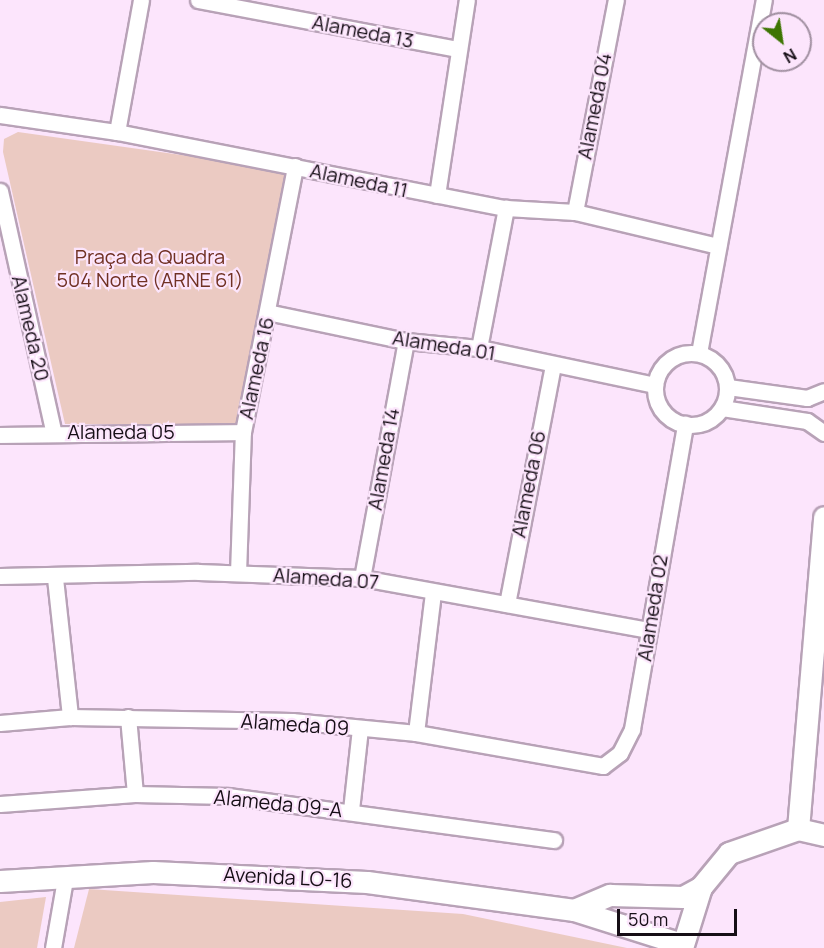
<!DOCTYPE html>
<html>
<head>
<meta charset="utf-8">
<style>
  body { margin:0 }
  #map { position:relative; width:824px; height:948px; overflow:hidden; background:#fce5fc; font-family:Manrope,sans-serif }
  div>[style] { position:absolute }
  .green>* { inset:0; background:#ebcac2 }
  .roads { filter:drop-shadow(2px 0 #b8a2b7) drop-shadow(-2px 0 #b8a2b7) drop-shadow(0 2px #b8a2b7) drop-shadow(0 -2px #b8a2b7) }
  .street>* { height:15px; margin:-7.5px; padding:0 7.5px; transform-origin:7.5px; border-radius:7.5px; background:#fff }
  .street>.ring { margin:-7.5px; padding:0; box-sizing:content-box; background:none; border:15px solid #fff; border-radius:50% }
  .secondary>* { height:21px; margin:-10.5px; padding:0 10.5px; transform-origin:10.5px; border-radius:10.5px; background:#fff }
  span { translate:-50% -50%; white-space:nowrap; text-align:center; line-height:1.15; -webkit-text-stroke:4.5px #fce5fc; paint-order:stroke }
  .street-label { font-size:20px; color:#160e16 }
  .park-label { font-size:20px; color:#703123 }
  .north { position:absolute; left:752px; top:12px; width:60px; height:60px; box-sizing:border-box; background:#fce5fc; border:2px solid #a08fa0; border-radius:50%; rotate:150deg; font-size:16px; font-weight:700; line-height:24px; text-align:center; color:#160e16 }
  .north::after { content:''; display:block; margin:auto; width:21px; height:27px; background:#3e7503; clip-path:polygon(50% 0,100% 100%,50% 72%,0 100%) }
  .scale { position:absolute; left:617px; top:909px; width:120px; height:27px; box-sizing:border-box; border:3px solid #160e16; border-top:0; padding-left:8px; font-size:18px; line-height:21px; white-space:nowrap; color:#160e16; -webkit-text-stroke:4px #fce5fc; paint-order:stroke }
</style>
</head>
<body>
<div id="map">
  <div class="green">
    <div style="clip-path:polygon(18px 132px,288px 170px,239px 425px,65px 424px,3px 152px,4px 139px)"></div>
    <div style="clip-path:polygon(89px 889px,463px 914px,627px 948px,74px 948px)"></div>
    <div style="clip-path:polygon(46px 897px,37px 948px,0 948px,0 902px)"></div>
  </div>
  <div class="roads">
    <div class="street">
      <div style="left:198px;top:0;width:264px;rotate:10.7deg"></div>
      <div style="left:0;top:115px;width:118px;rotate:8.3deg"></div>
      <div style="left:117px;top:132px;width:396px;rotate:11.1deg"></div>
      <div style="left:506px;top:208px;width:69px;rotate:3.3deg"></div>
      <div style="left:575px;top:212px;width:147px;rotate:13.4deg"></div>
      <div style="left:117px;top:132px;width:134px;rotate:-79.7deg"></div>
      <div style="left:0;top:191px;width:246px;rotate:77.5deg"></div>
      <div style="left:437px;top:195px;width:197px;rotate:-81.3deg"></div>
      <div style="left:575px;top:212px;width:216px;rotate:-79.1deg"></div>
      <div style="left:267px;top:312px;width:142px;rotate:11.8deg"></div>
      <div style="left:406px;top:341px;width:73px;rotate:5.5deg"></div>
      <div style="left:479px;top:348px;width:180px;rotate:11.9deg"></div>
      <div style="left:479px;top:348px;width:143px;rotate:-79.1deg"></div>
      <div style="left:699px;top:353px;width:359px;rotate:-79.6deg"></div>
      <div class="ring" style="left:655px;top:353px;width:57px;height:57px"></div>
      <div style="left:728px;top:387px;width:80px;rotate:7.9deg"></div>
      <div style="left:807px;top:398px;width:18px;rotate:-22deg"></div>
      <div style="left:722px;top:408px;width:86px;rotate:8.7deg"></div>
      <div style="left:807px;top:421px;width:21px;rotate:35deg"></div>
      <div style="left:0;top:435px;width:243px;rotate:-0.7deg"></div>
      <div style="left:238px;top:573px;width:141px;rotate:-88deg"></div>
      <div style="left:243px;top:432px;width:271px;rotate:-78.9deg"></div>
      <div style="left:0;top:576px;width:198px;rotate:-1.2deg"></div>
      <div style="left:198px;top:572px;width:164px;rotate:2.1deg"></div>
      <div style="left:362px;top:578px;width:290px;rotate:10.3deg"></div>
      <div style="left:55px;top:578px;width:140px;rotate:83.8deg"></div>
      <div style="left:362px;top:578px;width:241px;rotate:-79.5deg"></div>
      <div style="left:507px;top:604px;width:244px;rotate:-79.1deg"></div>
      <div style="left:128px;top:717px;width:77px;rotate:84.8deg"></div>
      <div style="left:0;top:723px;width:70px;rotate:-4.9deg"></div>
      <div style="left:70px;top:717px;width:222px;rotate:1deg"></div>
      <div style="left:292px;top:721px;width:125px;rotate:5.5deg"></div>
      <div style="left:416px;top:733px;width:190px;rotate:10deg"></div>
      <div style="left:603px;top:766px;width:21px;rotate:-37deg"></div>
      <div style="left:620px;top:753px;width:27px;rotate:-63deg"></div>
      <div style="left:632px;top:729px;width:310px;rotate:-80.1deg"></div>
      <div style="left:416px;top:733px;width:142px;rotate:-83.1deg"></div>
      <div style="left:0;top:804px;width:135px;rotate:-4.2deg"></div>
      <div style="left:135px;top:794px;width:93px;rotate:1.2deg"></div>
      <div style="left:228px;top:796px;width:329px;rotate:7.7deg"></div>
      <div style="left:351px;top:810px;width:82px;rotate:-83.7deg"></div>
      <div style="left:53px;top:948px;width:70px;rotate:-80.1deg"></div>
    </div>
    <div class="secondary">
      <div style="left:798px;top:829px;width:313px;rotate:-85.2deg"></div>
      <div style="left:0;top:881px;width:153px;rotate:-3.4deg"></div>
      <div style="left:153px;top:872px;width:214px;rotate:2.7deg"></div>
      <div style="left:367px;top:882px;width:209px;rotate:7.7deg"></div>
      <div style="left:574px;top:910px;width:112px;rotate:17.6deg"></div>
      <div style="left:574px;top:910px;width:39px;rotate:-23deg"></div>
      <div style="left:610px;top:895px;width:73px;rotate:1.6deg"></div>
      <div style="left:683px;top:897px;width:21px;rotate:-29deg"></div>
      <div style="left:682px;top:948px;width:64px;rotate:-72.7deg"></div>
      <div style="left:701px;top:887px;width:44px;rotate:-50.5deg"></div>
      <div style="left:729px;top:853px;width:73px;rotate:-19.2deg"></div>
      <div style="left:798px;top:829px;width:27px;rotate:13deg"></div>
    </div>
  </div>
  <div class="street-label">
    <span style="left:363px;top:31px;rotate:11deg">Alameda 13</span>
    <span style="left:594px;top:106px;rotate:-79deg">Alameda 04</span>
    <span style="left:359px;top:180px;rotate:12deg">Alameda 11</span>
    <span style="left:31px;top:328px;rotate:77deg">Alameda 20</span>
    <span style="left:444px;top:345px;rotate:9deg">Alameda 01</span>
    <span style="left:256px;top:368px;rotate:-78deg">Alameda 16</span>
    <span style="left:121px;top:431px">Alameda 05</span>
    <span style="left:383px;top:459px;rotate:-80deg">Alameda 14</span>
    <span style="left:528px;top:484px;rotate:-79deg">Alameda 06</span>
    <span style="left:326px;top:578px;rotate:4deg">Alameda 07</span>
    <span style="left:652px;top:608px;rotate:-81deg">Alameda 02</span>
    <span style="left:295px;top:724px;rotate:4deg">Alameda 09</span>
    <span style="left:278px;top:803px;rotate:6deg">Alameda 09-A</span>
    <span style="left:288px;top:877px;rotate:3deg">Avenida LO-16</span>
  </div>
  <div class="park-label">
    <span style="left:150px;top:268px">Praça da Quadra<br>504 Norte (ARNE 61)</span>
  </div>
  <div class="north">N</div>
  <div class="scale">50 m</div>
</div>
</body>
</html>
